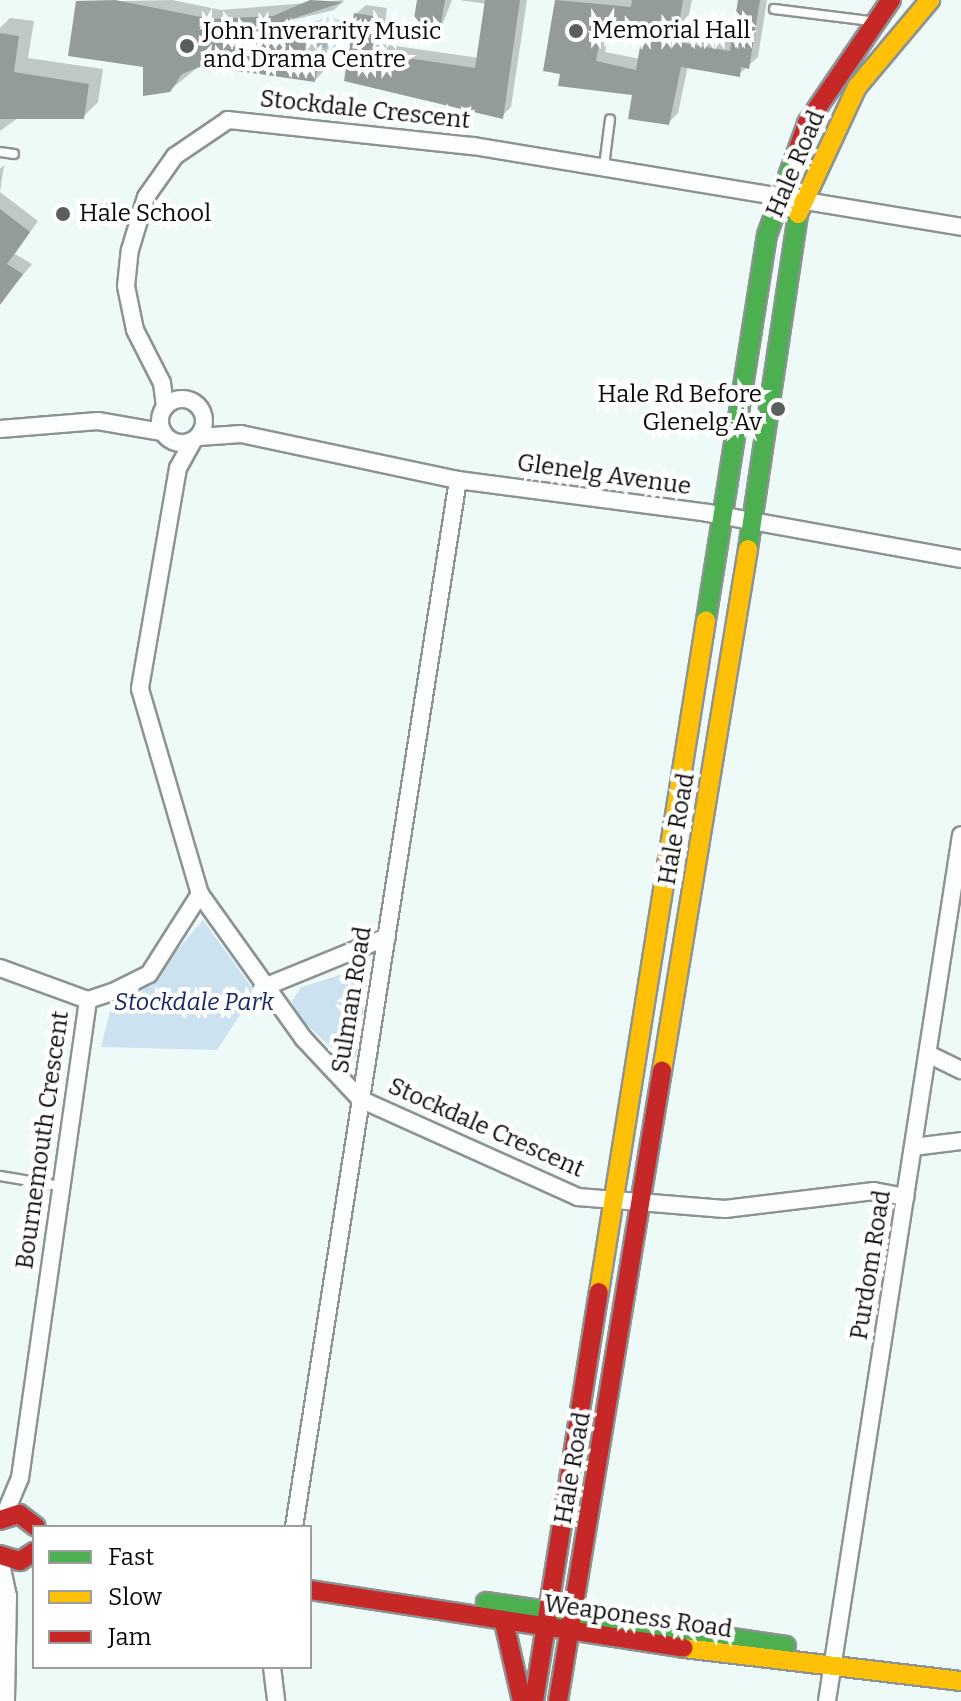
<!DOCTYPE html>
<html>
<head>
<meta charset="utf-8">
<style>
  body { margin:0 }
  #map { position:relative; width:961px; height:1701px; overflow:hidden; background:#eefaf8; font-family:Bitter,serif }
  div>[style] { position:absolute }
  .green>* { inset:0; background:#cce2f0 }
  .shadow>* { inset:0; background:#0003 }
  .building>* { inset:0; background:#949c9a }
  .roads { filter:drop-shadow(2px 0 #8d9392) drop-shadow(-2px 0 #8d9392) drop-shadow(0 2px #8d9392) drop-shadow(0 -2px #8d9392) }
  .lane>* { height:8px; margin:-4px; padding:0 4px; transform-origin:4px; border-radius:4px; background:#fcfefe }
  .street>* { height:16px; margin:-8px; padding:0 8px; transform-origin:8px; border-radius:8px; background:#fcfefe }
  .street>.ring { margin:-8px; padding:0; box-sizing:content-box; background:none; border:16px solid #fcfefe; border-radius:50% }
  .fast>* { height:18px; margin:-9px; padding:0 9px; transform-origin:9px; border-radius:9px; background:#4caf50 }
  .slow>* { height:18px; margin:-9px; padding:0 9px; transform-origin:9px; border-radius:9px; background:#ffc107 }
  .jam>* { height:18px; margin:-9px; padding:0 9px; transform-origin:9px; border-radius:9px; background:#c62828 }
  .dots>* { width:22px; height:22px; translate:-50% -50%; box-sizing:border-box; border:4px solid #fff; border-radius:50% }
  span { translate:-50% -50%; white-space:nowrap; text-align:center; line-height:1.15; -webkit-text-stroke:8px #fff; paint-order:stroke }
  .poi-label { font-size:24px; color:#0b0b0b }
  .left { translate:0 -50%; text-align:left }
  .right { translate:-100% -50%; text-align:right }
  .street-label { font-size:24px; color:#0b0b0b }
  .park-label { font-size:24px; color:#192964; font-style:italic }
  .legend { position:absolute; left:32px; top:1525px; width:280px; height:144px; box-sizing:border-box; background:#fff; border:2px solid #9d9d9d; margin:0; padding:10px 14px; list-style:none; font-size:24px; color:#0b0b0b }
  .legend li { display:flex; align-items:center; gap:16px; height:40px }
  .legend b { width:40px; border:2px solid #9d9d9d }
</style>
</head>
<body>
<div id="map">
  <div class="green">
    <div style="clip-path:polygon(327px 17px,342px 20px,336px 52px,290px 37px,291px 30px)"></div>
    <div style="clip-path:polygon(203px 920px,255px 992px,217px 1050px,101px 1047px,112px 1003px,154px 977px)"></div>
    <div style="clip-path:polygon(356px 970px,368px 982px,356px 1057px,348px 1063px,296px 1015px,292px 1001px,301px 987px)"></div>
  </div>
  <div class="shadow">
    <div style="clip-path:polygon(172px 0,221px 10px,344px 0,334px 10px,271px 25px,315px 32px,314px 41px,328px 43px,325px 70px,315px 80px,202px 64px,170px 90px,78px 2px)"></div>
    <div style="clip-path:polygon(419px 0,452px 0,439px 33px)"></div>
    <div style="clip-path:polygon(459px 0,527px 0,511px 107px,502px 116px,346px 80px,356px 14px,366px 5px,387px 8px,382px 44px,479px 58px,487px 4px)"></div>
    <div style="clip-path:polygon(evenodd,557px 0,692px 0,685px 33px,734px 41px,740px 0,767px 0,758px 57px,739px 74px,688px 66px,678px 113px,668px 123px,634px 93px,546px 70px,557px 0,608px 34px,643px 39px,640px 59px,605px 52px,608px 34px)"></div>
    <div style="clip-path:polygon(10px 18px,34px 21px,28px 58px,103px 69px,98px 102px,83px 117px,18px 118px,0 131px,0 28px)"></div>
    <div style="clip-path:polygon(4px 165px,0 192px,38px 221px,15px 254px,32px 264px,0 303px,0 169px)"></div>
  </div>
  <div class="building">
    <div style="clip-path:polygon(115px 0,211px 19px,273px 16px,310px 0,344px 2px,249px 33px,306px 41px,305px 50px,320px 53px,315px 82px,202px 66px,182px 74px,170px 92px,143px 96px,143px 67px,68px 56px,76px 1px)"></div>
    <div style="clip-path:polygon(417px 0,445px 0,439px 35px,412px 31px)"></div>
    <div style="clip-path:polygon(485px 0,520px 0,503px 119px,344px 81px,354px 13px,379px 17px,373px 53px,475px 68px)"></div>
    <div style="clip-path:polygon(evenodd,555px 0,631px 7px,632px 0,683px 0,676px 42px,730px 51px,738px 0,760px 0,749px 69px,741px 67px,740px 77px,681px 67px,669px 125px,628px 119px,632px 95px,558px 86px,560px 74px,543px 71px,555px 0,601px 34px,641px 41px,636px 70px,596px 61px,601px 34px)"></div>
    <div style="clip-path:polygon(0 33px,19px 36px,14px 72px,89px 84px,84px 119px,0 119px)"></div>
    <div style="clip-path:polygon(0 209px,30px 232px,7px 264px,23px 274px,0 305px)"></div>
  </div>
  <div class="roads">
    <div class="lane">
      <div style="left:774px;top:9px;width:98px;rotate:7.1deg"></div>
      <div style="left:0;top:152px;width:14px;rotate:8deg"></div>
      <div style="left:604px;top:166px;width:47px;rotate:-82.7deg"></div>
      <div style="left:109px;top:210px;width:32px;rotate:20deg"></div>
      <div style="left:0;top:1176px;width:61px;rotate:9.5deg"></div>
    </div>
    <div class="street">
      <div class="ring" style="left:160px;top:399px;width:28px;height:28px"></div>
      <div style="left:165px;top:407px;width:24px;rotate:-97deg"></div>
      <div style="left:162px;top:383px;width:59px;rotate:-117deg"></div>
      <div style="left:135px;top:330px;width:45px;rotate:-101.6deg"></div>
      <div style="left:126px;top:286px;width:36px;rotate:-84deg"></div>
      <div style="left:130px;top:250px;width:55px;rotate:-73.2deg"></div>
      <div style="left:146px;top:197px;width:50px;rotate:-54.7deg"></div>
      <div style="left:175px;top:156px;width:64px;rotate:-34.2deg"></div>
      <div style="left:228px;top:120px;width:246px;rotate:6.1deg"></div>
      <div style="left:473px;top:146px;width:495px;rotate:9.4deg"></div>
      <div style="left:0;top:429px;width:98px;rotate:-4.7deg"></div>
      <div style="left:98px;top:421px;width:65px;rotate:9.8deg"></div>
      <div style="left:199px;top:437px;width:42px;rotate:-4.1deg"></div>
      <div style="left:241px;top:434px;width:222px;rotate:12deg"></div>
      <div style="left:458px;top:480px;width:252px;rotate:7.5deg"></div>
      <div style="left:708px;top:513px;width:257px;rotate:10.3deg"></div>
      <div style="left:193px;top:441px;width:31px;rotate:119deg"></div>
      <div style="left:178px;top:468px;width:224px;rotate:99.8deg"></div>
      <div style="left:140px;top:689px;width:214px;rotate:73.7deg"></div>
      <div style="left:200px;top:894px;width:177px;rotate:54.4deg"></div>
      <div style="left:303px;top:1038px;width:83px;rotate:46.9deg"></div>
      <div style="left:360px;top:1099px;width:239px;rotate:24.2deg"></div>
      <div style="left:578px;top:1197px;width:147px;rotate:4.7deg"></div>
      <div style="left:725px;top:1209px;width:150px;rotate:-6.9deg"></div>
      <div style="left:874px;top:1191px;width:32px;rotate:11deg"></div>
      <div style="left:0;top:968px;width:94px;rotate:20deg"></div>
      <div style="left:88px;top:1000px;width:26px;rotate:-18deg"></div>
      <div style="left:113px;top:992px;width:40px;rotate:-26.6deg"></div>
      <div style="left:149px;top:974px;width:95px;rotate:-57.5deg"></div>
      <div style="left:262px;top:988px;width:135px;rotate:-22.2deg"></div>
      <div style="left:928px;top:1054px;width:37px;rotate:26deg"></div>
      <div style="left:913px;top:1147px;width:48px;rotate:-7.1deg"></div>
      <div style="left:4px;top:1516px;width:41px;rotate:-67.2deg"></div>
      <div style="left:20px;top:1478px;width:483px;rotate:-81.9deg"></div>
      <div style="left:294px;top:1527px;width:1060px;rotate:-81.1deg"></div>
      <div style="left:0;top:1559px;width:38px;rotate:78deg"></div>
      <div style="left:8px;top:1596px;width:105px;rotate:91.1deg"></div>
      <div style="left:272px;top:1667px;width:34px;rotate:83deg"></div>
      <div style="left:827px;top:1701px;width:876px;rotate:-81.2deg"></div>
    </div>
    <div class="fast">
      <div style="left:748px;top:549px;width:339px;rotate:-81.5deg"></div>
      <div style="left:706px;top:620px;width:390px;rotate:-81deg"></div>
      <div style="left:767px;top:235px;width:86px;rotate:-70.3deg"></div>
      <div style="left:486px;top:1602px;width:303px;rotate:8.3deg"></div>
    </div>
    <div class="slow">
      <div style="left:798px;top:214px;width:140px;rotate:-65.1deg"></div>
      <div style="left:857px;top:87px;width:114px;rotate:-50deg"></div>
      <div style="left:662px;top:1071px;width:529px;rotate:-80.64deg"></div>
      <div style="left:599px;top:1292px;width:680px;rotate:-80.95deg"></div>
      <div style="left:684px;top:1648px;width:279px;rotate:6.8deg"></div>
    </div>
    <div class="jam">
      <div style="left:796px;top:154px;width:33px;rotate:-70deg"></div>
      <div style="left:807px;top:123px;width:149px;rotate:-55.7deg"></div>
      <div style="left:0;top:1520px;width:20px;rotate:-18deg"></div>
      <div style="left:19px;top:1514px;width:21px;rotate:37deg"></div>
      <div style="left:0;top:1555px;width:21px;rotate:17deg"></div>
      <div style="left:20px;top:1561px;width:17px;rotate:-33deg"></div>
      <div style="left:310px;top:1590px;width:378px;rotate:8.8deg"></div>
      <div style="left:504px;top:1622px;width:81px;rotate:77.2deg"></div>
      <div style="left:534px;top:1701px;width:414px;rotate:-81deg"></div>
      <div style="left:558px;top:1701px;width:639px;rotate:-80.63deg"></div>
    </div>
  </div>
  <div class="dots">
    <div style="left:576px;top:31px;background:#5a5f5e"></div>
    <div style="left:187px;top:46px;background:#5a5f5e"></div>
    <div style="left:63px;top:214px;background:#5a5f5e"></div>
    <div style="left:778px;top:409px;background:#5a5f5e"></div>
  </div>
  <div class="poi-label">
    <span class="left" style="left:592px;top:31px">Memorial Hall</span>
    <span class="left" style="left:203px;top:46px">John Inverarity Music<br>and Drama Centre</span>
    <span class="left" style="left:79px;top:214px">Hale School</span>
    <span class="right" style="left:762px;top:409px">Hale Rd Before<br>Glenelg Av</span>
  </div>
  <div class="street-label">
    <span style="left:365px;top:110px;rotate:6deg">Stockdale Crescent</span>
    <span style="left:796px;top:164px;rotate:-67deg">Hale Road</span>
    <span style="left:604px;top:475px;rotate:8deg">Glenelg Avenue</span>
    <span style="left:677px;top:829px;rotate:-80deg">Hale Road</span>
    <span style="left:352px;top:1000px;rotate:-81deg">Sulman Road</span>
    <span style="left:486px;top:1128px;rotate:24deg">Stockdale Crescent</span>
    <span style="left:43px;top:1140px;rotate:-82deg">Bournemouth Crescent</span>
    <span style="left:871px;top:1265px;rotate:-81deg">Purdom Road</span>
    <span style="left:573px;top:1468px;rotate:-80deg">Hale Road</span>
    <span style="left:638px;top:1617px;rotate:8deg">Weaponess Road</span>
  </div>
  <div class="park-label">
    <span style="left:194px;top:1003px">Stockdale Park</span>
  </div>
  <ul class="legend">
  <li><b style="height:10px;background:#4caf50"></b>Fast</li>
  <li><b style="height:10px;background:#ffc107"></b>Slow</li>
  <li><b style="height:10px;background:#c62828"></b>Jam</li>
  </ul>
</div>
</body>
</html>
